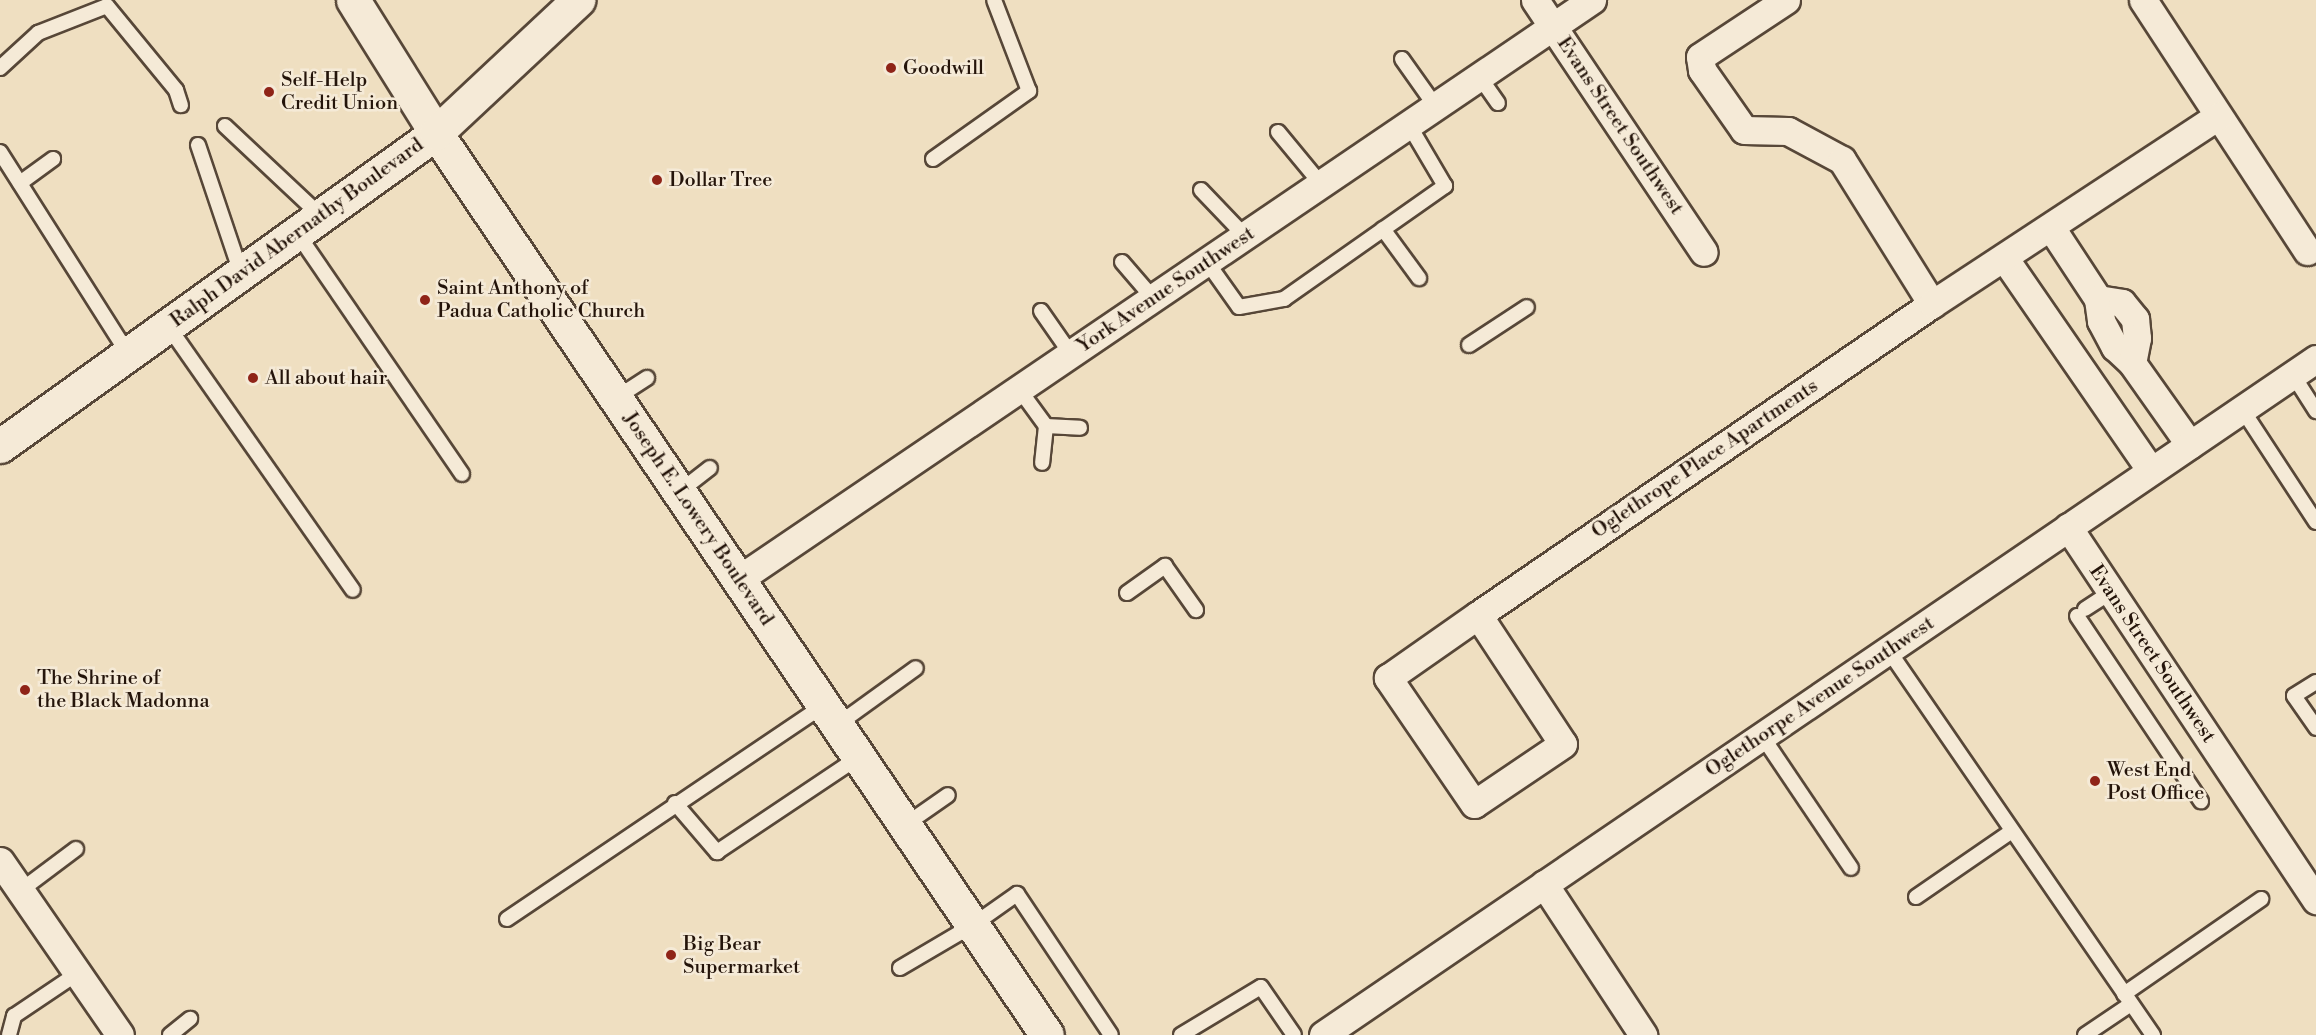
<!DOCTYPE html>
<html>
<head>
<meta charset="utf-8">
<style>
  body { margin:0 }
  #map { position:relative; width:2316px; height:1035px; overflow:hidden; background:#efdfc1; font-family:"Libre Bodoni",serif }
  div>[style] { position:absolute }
  .roads { filter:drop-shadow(2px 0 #574738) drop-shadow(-2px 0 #574738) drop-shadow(0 2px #574738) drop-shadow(0 -2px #574738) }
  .lane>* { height:14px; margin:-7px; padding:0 7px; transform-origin:7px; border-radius:7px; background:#f5ead7 }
  .street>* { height:27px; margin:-13.5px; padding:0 13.5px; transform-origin:13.5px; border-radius:13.5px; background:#f5ead7 }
  .secondary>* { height:33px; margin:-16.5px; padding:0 16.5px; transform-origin:16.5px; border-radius:16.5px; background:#f5ead7 }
  .dots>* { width:16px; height:16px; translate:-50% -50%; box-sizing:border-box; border:3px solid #f5ead7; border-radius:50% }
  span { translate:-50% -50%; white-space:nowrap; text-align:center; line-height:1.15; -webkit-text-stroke:5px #f5ead7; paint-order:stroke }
  .poi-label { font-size:20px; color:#24140a }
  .left { translate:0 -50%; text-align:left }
  .street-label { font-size:20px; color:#24140a }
</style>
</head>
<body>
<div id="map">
  <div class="roads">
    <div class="lane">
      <div style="left:1402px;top:59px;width:59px;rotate:54.7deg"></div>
      <div style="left:0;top:68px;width:52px;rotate:-42.6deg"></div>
      <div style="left:38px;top:33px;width:74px;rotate:-21.4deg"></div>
      <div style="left:107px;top:6px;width:109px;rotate:50.6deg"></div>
      <div style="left:176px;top:90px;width:16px;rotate:72deg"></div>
      <div style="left:1479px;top:76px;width:33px;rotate:55deg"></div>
      <div style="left:225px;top:126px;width:132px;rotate:43.2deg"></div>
      <div style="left:1278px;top:132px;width:67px;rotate:50.4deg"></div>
      <div style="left:198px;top:145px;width:135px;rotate:71.4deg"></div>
      <div style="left:0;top:152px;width:239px;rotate:57.6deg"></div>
      <div style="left:933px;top:159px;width:118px;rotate:-35.3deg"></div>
      <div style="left:1029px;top:91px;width:97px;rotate:-111deg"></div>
      <div style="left:20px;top:183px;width:41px;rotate:-36deg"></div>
      <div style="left:1201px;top:190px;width:64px;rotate:46.3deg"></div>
      <div style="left:1383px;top:229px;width:61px;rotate:53.7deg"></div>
      <div style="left:297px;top:233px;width:292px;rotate:55.6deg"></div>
      <div style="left:1122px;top:262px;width:48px;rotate:49.3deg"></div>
      <div style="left:1207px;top:262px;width:55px;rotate:54.6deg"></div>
      <div style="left:1239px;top:307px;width:46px;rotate:-10.1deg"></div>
      <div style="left:1284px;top:299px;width:197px;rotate:-35.1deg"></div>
      <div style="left:1445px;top:186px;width:71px;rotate:-120.5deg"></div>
      <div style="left:1041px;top:311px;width:52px;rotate:55.1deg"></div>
      <div style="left:168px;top:326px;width:322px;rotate:55deg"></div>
      <div style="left:1469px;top:345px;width:69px;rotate:-33.2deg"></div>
      <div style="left:2293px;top:375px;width:43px;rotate:57.4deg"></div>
      <div style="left:1019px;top:389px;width:46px;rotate:53.9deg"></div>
      <div style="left:1046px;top:426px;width:37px;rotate:96deg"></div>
      <div style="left:616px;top:398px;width:37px;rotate:-33deg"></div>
      <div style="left:2242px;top:409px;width:135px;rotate:56.8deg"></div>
      <div style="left:1046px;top:426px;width:34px;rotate:3deg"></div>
      <div style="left:679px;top:492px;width:39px;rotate:-38deg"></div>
      <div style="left:1127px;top:593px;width:47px;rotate:-35.4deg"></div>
      <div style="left:1165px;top:566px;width:54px;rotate:54.8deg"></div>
      <div style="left:2085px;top:609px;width:31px;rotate:-33deg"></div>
      <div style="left:2077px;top:616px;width:223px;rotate:56.2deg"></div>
      <div style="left:1889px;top:651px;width:466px;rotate:55.5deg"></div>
      <div style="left:2316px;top:682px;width:26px;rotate:148deg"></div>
      <div style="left:2294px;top:696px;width:39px;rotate:55deg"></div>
      <div style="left:837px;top:725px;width:97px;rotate:-35.8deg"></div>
      <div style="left:1762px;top:736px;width:159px;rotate:56deg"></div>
      <div style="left:675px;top:803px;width:65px;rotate:49.4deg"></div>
      <div style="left:717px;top:852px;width:171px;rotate:-33.8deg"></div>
      <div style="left:905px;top:825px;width:52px;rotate:-34.9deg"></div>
      <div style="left:20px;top:891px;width:70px;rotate:-36.9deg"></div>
      <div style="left:1916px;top:897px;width:116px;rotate:-34.5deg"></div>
      <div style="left:507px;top:919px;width:382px;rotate:-34deg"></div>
      <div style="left:900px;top:968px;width:85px;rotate:-30.5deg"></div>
      <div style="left:973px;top:925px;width:54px;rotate:-35.2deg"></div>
      <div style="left:1017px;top:894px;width:169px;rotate:56.3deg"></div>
      <div style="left:2124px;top:994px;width:167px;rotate:-34.7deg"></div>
      <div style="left:9px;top:1035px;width:20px;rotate:-75deg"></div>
      <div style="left:14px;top:1016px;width:77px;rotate:-33.9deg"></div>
      <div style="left:170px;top:1035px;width:26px;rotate:-39deg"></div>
      <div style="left:1181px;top:1035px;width:93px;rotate:-31deg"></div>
      <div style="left:1261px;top:987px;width:58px;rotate:55.5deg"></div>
      <div style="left:2085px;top:1035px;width:55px;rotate:-34deg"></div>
    </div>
    <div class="street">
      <div style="left:1535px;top:0;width:303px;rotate:56.2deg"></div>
      <div style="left:1786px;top:0;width:103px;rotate:146.5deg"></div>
      <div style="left:1700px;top:57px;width:13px;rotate:81deg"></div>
      <div style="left:1702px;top:70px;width:73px;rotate:55deg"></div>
      <div style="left:1744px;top:130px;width:44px;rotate:1.3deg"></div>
      <div style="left:1788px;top:131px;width:61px;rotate:28.2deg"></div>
      <div style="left:1842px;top:160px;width:170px;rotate:58deg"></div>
      <div style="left:2143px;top:0;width:300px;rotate:56.8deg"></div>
      <div style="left:2052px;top:229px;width:84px;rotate:56.7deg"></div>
      <div style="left:2098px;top:299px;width:22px;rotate:82deg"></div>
      <div style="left:2101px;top:321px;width:30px;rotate:62deg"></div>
      <div style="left:2115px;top:347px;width:23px;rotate:43deg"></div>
      <div style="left:2132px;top:363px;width:100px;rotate:54.7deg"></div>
      <div style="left:2005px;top:259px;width:257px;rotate:55.4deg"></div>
      <div style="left:2098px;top:299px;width:24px;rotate:9deg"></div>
      <div style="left:2122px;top:303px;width:21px;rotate:51deg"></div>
      <div style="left:2135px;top:319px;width:19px;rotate:84deg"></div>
      <div style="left:2137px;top:338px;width:25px;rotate:101deg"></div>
      <div style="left:2068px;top:527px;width:448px;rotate:56.4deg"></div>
      <div style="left:739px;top:579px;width:1031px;rotate:-34.17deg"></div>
      <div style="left:1478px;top:615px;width:550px;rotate:-34.41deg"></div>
      <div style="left:1932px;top:304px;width:342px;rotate:-33.3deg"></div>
      <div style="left:1478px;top:615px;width:154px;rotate:56.6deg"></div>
      <div style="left:1563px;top:744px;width:107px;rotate:146deg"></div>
      <div style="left:1474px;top:804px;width:153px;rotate:-124.3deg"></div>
      <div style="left:1388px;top:678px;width:110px;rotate:-35deg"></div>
      <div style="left:0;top:861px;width:211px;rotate:55.4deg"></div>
      <div style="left:1544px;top:884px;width:181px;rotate:56.7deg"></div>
      <div style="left:1323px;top:1035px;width:1201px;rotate:-34.25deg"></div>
    </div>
    <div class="secondary">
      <div style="left:353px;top:0;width:157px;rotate:58deg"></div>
      <div style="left:436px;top:133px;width:1089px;rotate:55.89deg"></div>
      <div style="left:0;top:446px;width:537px;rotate:-35.67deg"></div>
      <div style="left:436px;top:133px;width:195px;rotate:-43.1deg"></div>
    </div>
  </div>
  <div class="dots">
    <div style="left:891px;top:68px;background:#8f2418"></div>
    <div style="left:269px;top:92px;background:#8f2418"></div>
    <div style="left:657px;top:180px;background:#8f2418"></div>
    <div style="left:425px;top:300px;background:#8f2418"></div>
    <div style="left:253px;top:378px;background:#8f2418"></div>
    <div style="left:25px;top:690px;background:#8f2418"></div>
    <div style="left:2095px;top:781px;background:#8f2418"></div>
    <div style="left:671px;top:955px;background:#8f2418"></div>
  </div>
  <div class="poi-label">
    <span class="left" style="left:903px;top:68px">Goodwill</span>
    <span class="left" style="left:281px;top:92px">Self-Help<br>Credit Union</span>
    <span class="left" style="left:669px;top:180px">Dollar Tree</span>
    <span class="left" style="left:437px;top:300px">Saint Anthony of<br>Padua Catholic Church</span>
    <span class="left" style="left:265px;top:378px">All about hair</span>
    <span class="left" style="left:37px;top:690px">The Shrine of<br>the Black Madonna</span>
    <span class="left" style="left:2107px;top:782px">West End<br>Post Office</span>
    <span class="left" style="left:683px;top:956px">Big Bear<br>Supermarket</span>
  </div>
  <div class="street-label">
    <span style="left:1620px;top:126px;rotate:56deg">Evans Street Southwest</span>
    <span style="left:297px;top:233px;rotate:-36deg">Ralph David Abernathy Boulevard</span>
    <span style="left:1166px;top:290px;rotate:-34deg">York Avenue Southwest</span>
    <span style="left:1705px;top:459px;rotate:-34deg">Oglethrope Place Apartments</span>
    <span style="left:698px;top:519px;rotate:56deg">Joseph E. Lowery Boulevard</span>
    <span style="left:2152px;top:654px;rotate:56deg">Evans Street Southwest</span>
    <span style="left:1820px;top:697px;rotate:-34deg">Oglethorpe Avenue Southwest</span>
  </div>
</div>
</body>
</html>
